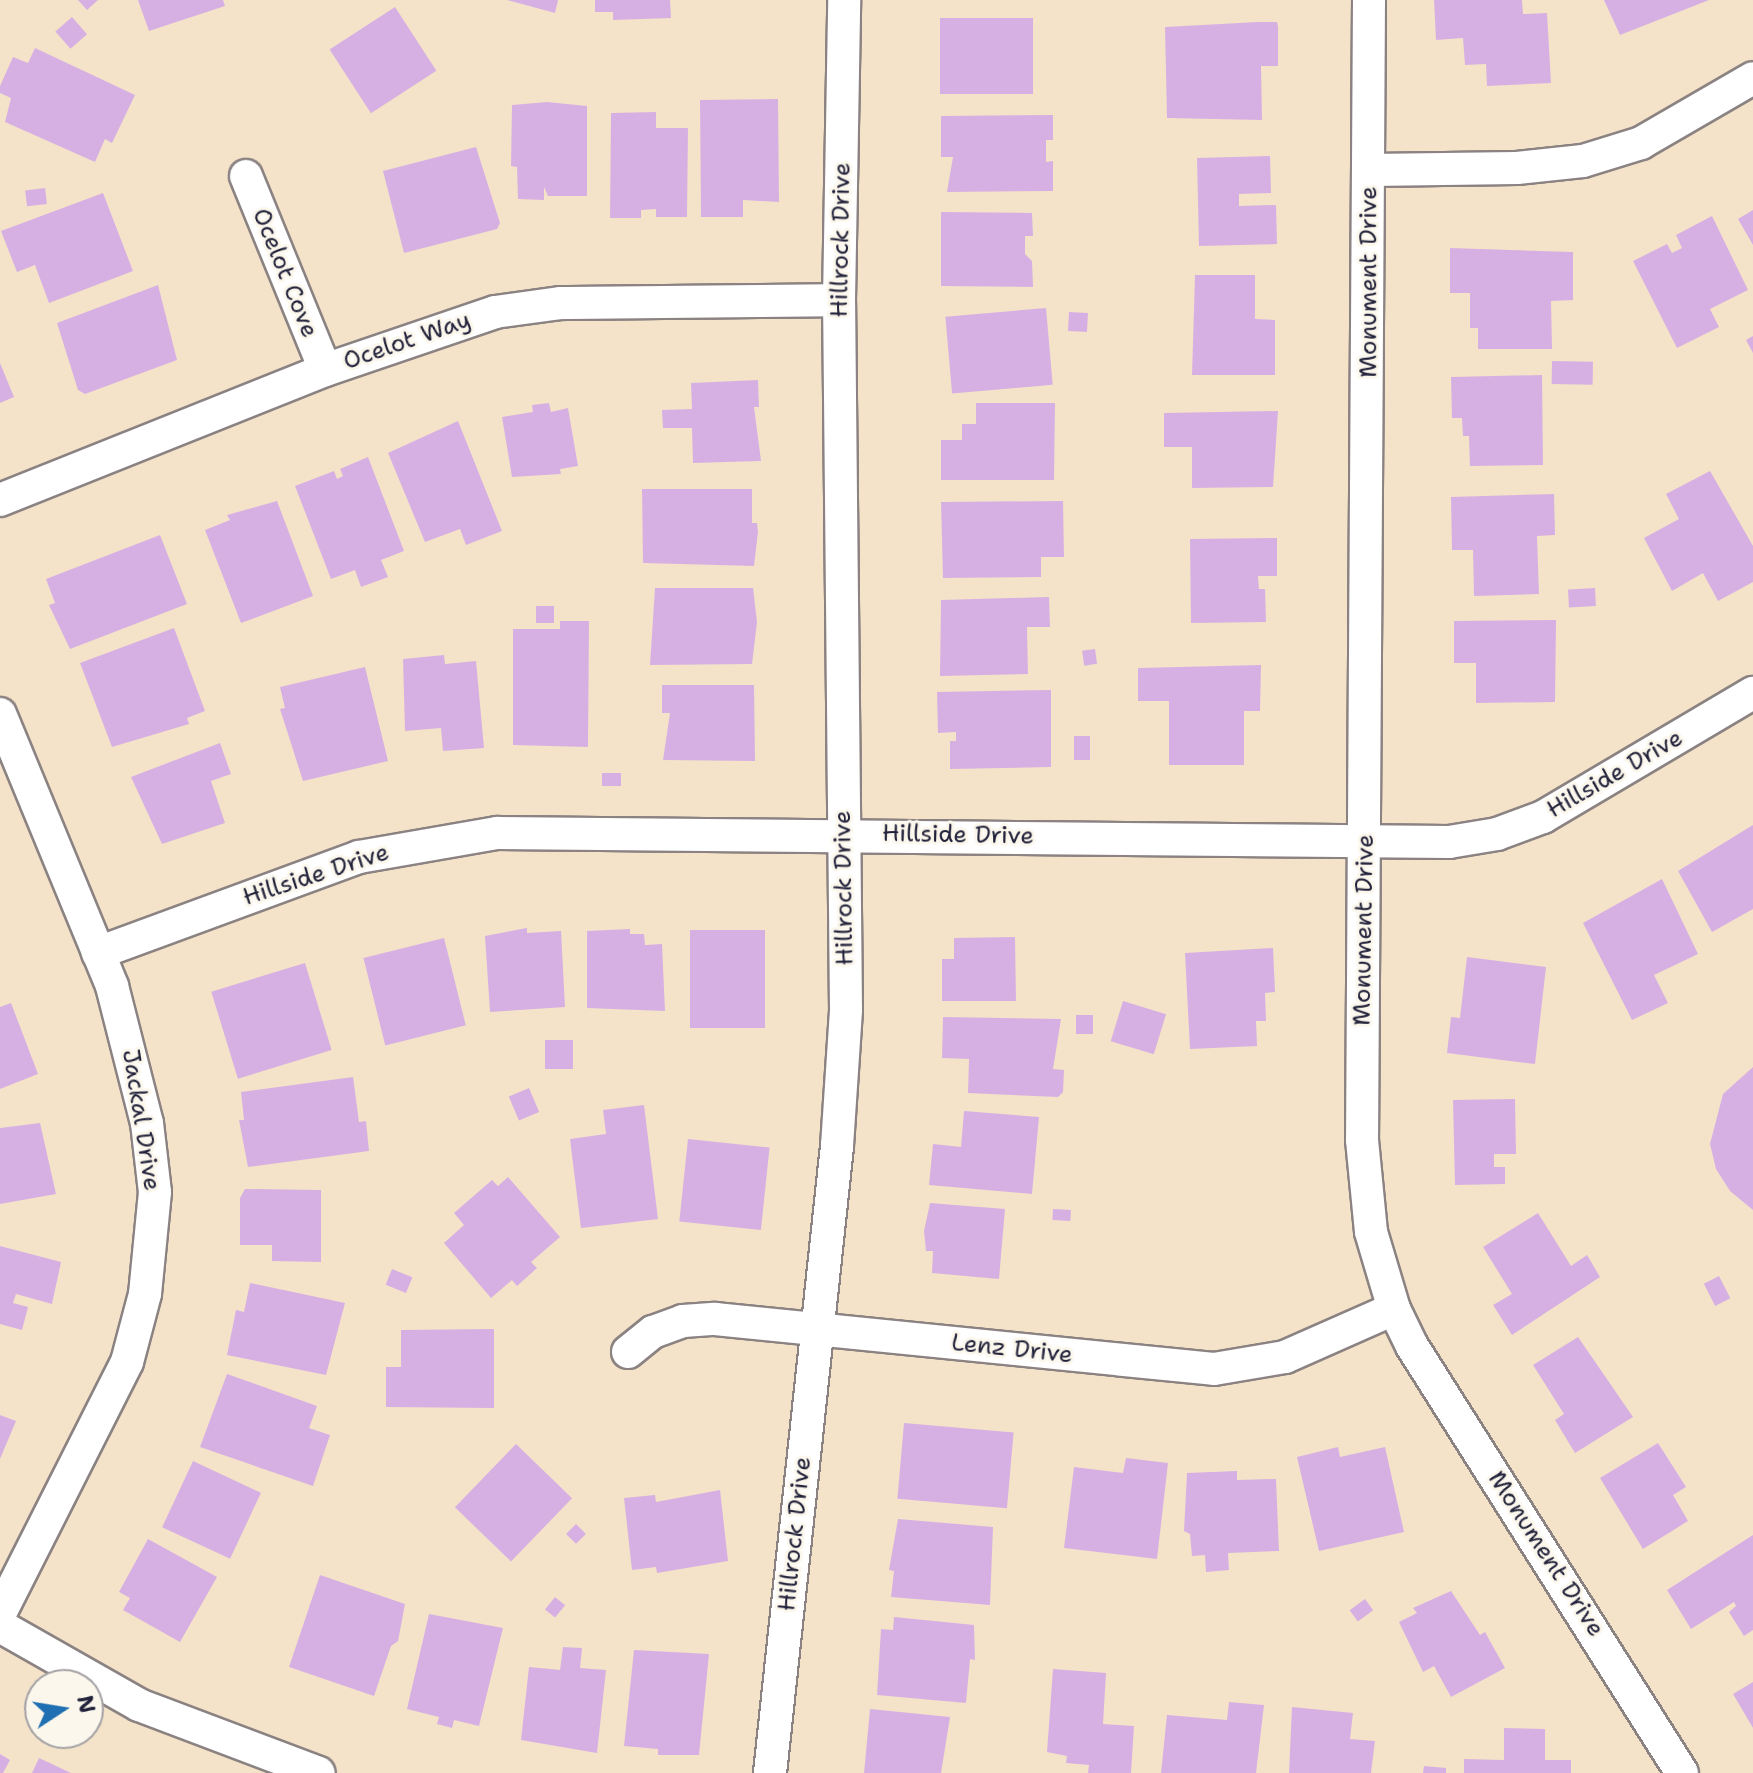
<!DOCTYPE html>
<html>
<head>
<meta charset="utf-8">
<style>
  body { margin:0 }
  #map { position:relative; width:1753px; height:1773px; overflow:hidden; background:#f4e3c9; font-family:"Shantell Sans",sans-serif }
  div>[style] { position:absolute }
  .building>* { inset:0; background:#d7b0e3; transform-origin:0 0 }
  .roads { filter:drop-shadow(2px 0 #8b8282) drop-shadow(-2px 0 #8b8282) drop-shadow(0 2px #8b8282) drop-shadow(0 -2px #8b8282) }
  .minor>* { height:32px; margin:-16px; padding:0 16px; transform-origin:16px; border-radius:16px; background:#fff }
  span { translate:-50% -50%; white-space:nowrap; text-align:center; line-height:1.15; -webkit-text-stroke:6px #fbf7ec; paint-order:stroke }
  .street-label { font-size:24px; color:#22223b }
  .north { position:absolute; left:24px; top:1669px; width:80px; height:80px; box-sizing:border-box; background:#fbf7ec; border:2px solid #a4a2a5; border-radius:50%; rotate:78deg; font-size:22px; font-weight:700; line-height:32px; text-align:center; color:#22223b }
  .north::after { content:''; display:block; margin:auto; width:28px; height:36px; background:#1f6fb2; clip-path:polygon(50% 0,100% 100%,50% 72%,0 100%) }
</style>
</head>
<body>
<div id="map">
  <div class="building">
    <div style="clip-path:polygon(78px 0,98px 0,87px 10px)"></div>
    <div style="clip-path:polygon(138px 0,223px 0,225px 6px,149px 31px)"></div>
    <div style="clip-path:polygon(507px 0,558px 0,555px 13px)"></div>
    <div style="clip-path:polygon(595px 0,670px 0,671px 18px,613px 20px,613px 12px,595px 12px)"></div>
    <div style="clip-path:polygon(1434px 0,1522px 0,1523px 14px,1547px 13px,1551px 83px,1487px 86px,1486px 64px,1465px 65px,1463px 38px,1436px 40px)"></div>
    <div style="clip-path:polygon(1604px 0,1709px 0,1620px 35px)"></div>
    <div style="left:395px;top:7px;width:76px;height:78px;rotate:57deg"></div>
    <div style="left:72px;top:17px;width:23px;height:22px;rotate:49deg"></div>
    <div style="left:940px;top:18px;width:93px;height:76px"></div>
    <div style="clip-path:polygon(1258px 22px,1277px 22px,1278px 27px,1278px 66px,1261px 66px,1262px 120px,1167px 118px,1165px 27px)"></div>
    <div style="clip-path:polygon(35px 48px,135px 95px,112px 143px,105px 139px,95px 162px,5px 122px,11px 98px,0 93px,0 86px,13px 57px,28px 63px)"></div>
    <div style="clip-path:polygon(778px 99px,779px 202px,743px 200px,743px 217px,701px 217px,700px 100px)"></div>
    <div style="clip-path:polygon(547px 102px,587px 106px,587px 196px,548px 196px,544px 187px,544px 200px,518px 199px,517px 167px,511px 166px,512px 105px)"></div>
    <div style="clip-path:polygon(656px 112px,656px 128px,688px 128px,687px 217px,656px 217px,656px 209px,641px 210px,641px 218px,610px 218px,611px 113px)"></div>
    <div style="clip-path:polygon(1053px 115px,1053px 140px,1046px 140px,1046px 162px,1053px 161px,1053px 191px,947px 192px,953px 157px,941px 157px,941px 116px)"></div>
    <div style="clip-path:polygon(476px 147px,500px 223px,497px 229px,404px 253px,383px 171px)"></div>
    <div style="clip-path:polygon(1270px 156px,1271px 193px,1239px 194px,1239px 206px,1276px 205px,1277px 244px,1199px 246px,1197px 158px)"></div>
    <div style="left:45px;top:188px;width:16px;height:20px;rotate:83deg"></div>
    <div style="clip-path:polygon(103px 193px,133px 271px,49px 303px,35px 265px,17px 272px,1px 231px)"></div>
    <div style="clip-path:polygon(1753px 210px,1753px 245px,1738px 219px)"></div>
    <div style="clip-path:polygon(941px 212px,1032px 213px,1033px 236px,1025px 236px,1025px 254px,1032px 261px,1033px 287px,941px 286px)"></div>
    <div style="clip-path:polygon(1712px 216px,1748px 290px,1710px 309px,1719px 327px,1677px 348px,1633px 261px,1667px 244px,1672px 253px,1682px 248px,1676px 235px)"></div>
    <div style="clip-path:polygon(1450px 248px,1573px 252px,1573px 300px,1551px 301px,1552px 349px,1478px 349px,1478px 328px,1470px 328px,1470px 293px,1450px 293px)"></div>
    <div style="clip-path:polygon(1195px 275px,1255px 275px,1255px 319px,1275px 320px,1275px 375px,1192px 375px)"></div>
    <div style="clip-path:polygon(158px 285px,177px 360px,85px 394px,78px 390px,57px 323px)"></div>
    <div style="left:1046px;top:308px;width:77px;height:101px;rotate:85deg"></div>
    <div style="left:1069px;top:312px;width:19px;height:19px;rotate:3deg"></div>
    <div style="clip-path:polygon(1753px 336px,1753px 353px,1746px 340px)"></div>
    <div style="left:1552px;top:361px;width:41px;height:23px;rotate:1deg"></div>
    <div style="clip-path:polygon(0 363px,14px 397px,0 403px)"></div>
    <div style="clip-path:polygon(1542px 375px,1543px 465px,1470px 466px,1469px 436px,1463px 436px,1462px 418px,1452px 418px,1451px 377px)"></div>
    <div style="clip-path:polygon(758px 380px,759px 407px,754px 407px,761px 461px,693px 463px,692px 428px,663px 428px,662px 410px,692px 409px,691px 383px)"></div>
    <div style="clip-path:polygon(549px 403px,551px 412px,568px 408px,578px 466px,560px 469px,561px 474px,512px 477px,502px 417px,533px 412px,532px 405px)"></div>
    <div style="clip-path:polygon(976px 403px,1055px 403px,1054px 480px,941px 480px,941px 440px,962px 440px,962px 424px,976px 424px)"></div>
    <div style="clip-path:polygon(1278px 411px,1273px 487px,1192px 488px,1192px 447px,1164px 447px,1164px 413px)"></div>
    <div style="clip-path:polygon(458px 421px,502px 531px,466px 545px,460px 529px,425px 542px,388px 453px)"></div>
    <div style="clip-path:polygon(368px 457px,404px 551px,381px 560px,388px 577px,361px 587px,355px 570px,331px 579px,295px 486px,334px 471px,337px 479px,343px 476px,340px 469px)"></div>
    <div style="clip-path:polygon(1710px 471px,1753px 546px,1753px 582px,1718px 601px,1703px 573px,1672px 591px,1644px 538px,1679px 519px,1666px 494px)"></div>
    <div style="clip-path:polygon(642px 489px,752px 489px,752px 523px,757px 523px,758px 532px,754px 566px,643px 563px)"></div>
    <div style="clip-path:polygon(1554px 494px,1555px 535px,1537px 536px,1539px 594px,1474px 596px,1473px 550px,1452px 550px,1451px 497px)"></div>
    <div style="clip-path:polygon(277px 501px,313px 596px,241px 623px,205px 530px,230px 520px,227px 515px)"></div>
    <div style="clip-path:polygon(1063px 501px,1064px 557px,1041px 557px,1041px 577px,943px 578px,941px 502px)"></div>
    <div style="clip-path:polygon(160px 535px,187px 604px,70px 649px,49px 605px,55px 603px,46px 579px)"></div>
    <div style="clip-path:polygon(1277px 538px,1277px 576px,1258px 576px,1259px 589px,1265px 589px,1266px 622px,1191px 623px,1190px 539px)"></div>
    <div style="clip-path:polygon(655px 588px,753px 588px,757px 622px,752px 664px,650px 665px)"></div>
    <div style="left:1595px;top:588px;width:18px;height:27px;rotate:87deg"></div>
    <div style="clip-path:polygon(1049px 597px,1050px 627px,1027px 627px,1028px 674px,940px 676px,941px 600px)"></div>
    <div style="left:536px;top:606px;width:18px;height:17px"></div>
    <div style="clip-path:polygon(1556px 620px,1555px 702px,1476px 703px,1476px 663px,1454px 663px,1454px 621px)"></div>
    <div style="clip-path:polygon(560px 621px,589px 621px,588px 747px,513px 745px,513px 629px,560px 629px)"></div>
    <div style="clip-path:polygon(174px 628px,205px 711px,187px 718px,189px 724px,112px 747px,80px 663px)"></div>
    <div style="left:1095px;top:649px;width:15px;height:13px;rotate:82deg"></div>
    <div style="clip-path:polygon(444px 655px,445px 664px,476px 661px,484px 748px,443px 751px,441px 728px,405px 731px,403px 659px)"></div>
    <div style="clip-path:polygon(1261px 665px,1260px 711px,1244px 711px,1244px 765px,1169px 765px,1169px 701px,1138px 701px,1138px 668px)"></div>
    <div style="clip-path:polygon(365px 667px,388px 761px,303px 781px,280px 709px,285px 708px,280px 687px)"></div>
    <div style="clip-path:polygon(662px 685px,754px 685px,755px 761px,663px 760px,670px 713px,662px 713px)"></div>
    <div style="clip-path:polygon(1051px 690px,1051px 767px,950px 769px,950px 741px,956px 741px,956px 732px,938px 733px,937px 692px)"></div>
    <div style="left:1074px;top:736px;width:16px;height:24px"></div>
    <div style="clip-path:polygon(220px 743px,231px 774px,211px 781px,225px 823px,162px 844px,131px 777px)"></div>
    <div style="left:602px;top:773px;width:19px;height:13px"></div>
    <div style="clip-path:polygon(1753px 825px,1753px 909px,1712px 932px,1678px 871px)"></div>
    <div style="clip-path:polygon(1662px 879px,1698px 954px,1654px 975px,1668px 1003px,1632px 1020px,1583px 923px)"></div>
    <div style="clip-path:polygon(527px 928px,527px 933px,561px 931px,565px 1007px,490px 1012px,485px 936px)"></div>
    <div style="clip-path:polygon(630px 929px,630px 934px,644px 934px,645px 945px,662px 944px,665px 1011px,587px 1008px,587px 931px)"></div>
    <div style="left:690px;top:930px;width:75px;height:98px"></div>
    <div style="clip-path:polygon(1015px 937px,1016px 1001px,942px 1001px,942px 959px,954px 959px,954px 938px)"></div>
    <div style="left:444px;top:938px;width:90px;height:83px;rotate:76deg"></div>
    <div style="clip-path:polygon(1273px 948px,1275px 992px,1265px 993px,1266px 1021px,1256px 1021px,1257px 1046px,1190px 1049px,1185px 953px)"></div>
    <div style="clip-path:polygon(1467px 957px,1546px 967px,1535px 1064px,1447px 1053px,1451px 1017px,1460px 1018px)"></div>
    <div style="left:305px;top:963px;width:91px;height:98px;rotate:73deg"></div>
    <div style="left:1123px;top:1001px;width:45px;height:42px;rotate:17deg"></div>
    <div style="clip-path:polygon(11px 1003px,38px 1074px,0 1089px,0 1007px)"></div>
    <div style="left:1076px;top:1015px;width:17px;height:19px"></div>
    <div style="clip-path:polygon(943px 1017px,1061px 1019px,1053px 1069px,1064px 1070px,1063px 1092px,1058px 1097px,968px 1093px,969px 1059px,942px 1058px)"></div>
    <div style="left:573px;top:1040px;width:29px;height:28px;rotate:90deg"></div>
    <div style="clip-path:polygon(1753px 1067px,1753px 1210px,1730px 1191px,1716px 1169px,1710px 1144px,1723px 1094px)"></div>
    <div style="clip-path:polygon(353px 1077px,359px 1122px,366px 1121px,369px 1151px,248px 1167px,239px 1120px,244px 1120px,241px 1092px)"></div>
    <div style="left:529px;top:1088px;width:26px;height:22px;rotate:67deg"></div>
    <div style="clip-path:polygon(1515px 1099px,1516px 1154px,1494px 1154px,1494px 1167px,1505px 1167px,1505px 1184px,1455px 1185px,1453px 1100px)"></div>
    <div style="clip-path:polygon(644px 1105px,658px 1219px,581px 1228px,570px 1139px,606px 1134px,603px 1110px)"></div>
    <div style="clip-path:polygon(964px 1111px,1039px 1117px,1032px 1194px,929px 1185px,933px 1144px,961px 1147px)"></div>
    <div style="clip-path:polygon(40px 1123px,56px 1194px,0 1204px,0 1128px)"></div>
    <div style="left:688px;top:1139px;width:82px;height:83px;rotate:6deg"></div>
    <div style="clip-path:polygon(508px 1177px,560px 1237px,531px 1262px,537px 1268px,517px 1286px,512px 1280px,491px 1298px,444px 1243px,464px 1225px,454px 1213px,492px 1180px,498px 1186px)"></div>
    <div style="clip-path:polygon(245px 1189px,321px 1190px,321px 1262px,272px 1261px,272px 1245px,240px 1245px,240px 1198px)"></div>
    <div style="clip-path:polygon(930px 1203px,1005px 1209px,999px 1279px,932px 1273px,933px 1251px,926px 1251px,924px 1231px)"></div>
    <div style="left:1053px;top:1209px;width:18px;height:11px;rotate:3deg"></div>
    <div style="clip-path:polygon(1538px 1213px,1571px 1266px,1587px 1255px,1600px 1277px,1512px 1335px,1493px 1305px,1512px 1294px,1483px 1247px)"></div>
    <div style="clip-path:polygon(0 1246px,61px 1262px,52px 1304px,16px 1294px,13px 1303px,28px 1307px,22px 1330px,0 1324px)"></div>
    <div style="left:392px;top:1269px;width:22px;height:17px;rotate:22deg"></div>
    <div style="left:1719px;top:1276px;width:25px;height:17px;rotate:63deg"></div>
    <div style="clip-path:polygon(250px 1283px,345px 1303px,326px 1375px,227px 1355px,236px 1310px,244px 1312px)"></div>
    <div style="clip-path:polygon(494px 1329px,494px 1408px,386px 1407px,386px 1367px,401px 1367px,401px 1330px)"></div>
    <div style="clip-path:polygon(1578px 1337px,1633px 1417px,1575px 1453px,1555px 1420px,1564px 1414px,1533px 1365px)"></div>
    <div style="clip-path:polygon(227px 1374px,317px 1406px,309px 1428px,330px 1435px,313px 1486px,200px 1447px)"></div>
    <div style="clip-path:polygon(0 1415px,16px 1421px,0 1459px)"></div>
    <div style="left:904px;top:1423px;width:110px;height:76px;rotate:5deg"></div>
    <div style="clip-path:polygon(1658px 1443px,1686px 1487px,1673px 1495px,1688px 1521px,1643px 1549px,1600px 1478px)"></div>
    <div style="left:516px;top:1444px;width:78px;height:88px;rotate:44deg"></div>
    <div style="clip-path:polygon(1338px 1447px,1340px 1457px,1385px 1447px,1404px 1532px,1319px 1551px,1297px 1457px)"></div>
    <div style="clip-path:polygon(1126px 1458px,1168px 1463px,1157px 1559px,1064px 1548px,1074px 1467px,1123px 1473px)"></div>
    <div style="left:193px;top:1461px;width:75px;height:73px;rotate:25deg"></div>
    <div style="clip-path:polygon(1237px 1471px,1237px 1480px,1276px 1479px,1279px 1551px,1228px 1553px,1229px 1570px,1206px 1572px,1205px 1555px,1192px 1556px,1190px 1534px,1184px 1531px,1187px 1473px)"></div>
    <div style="clip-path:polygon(720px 1490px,728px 1561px,657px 1573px,656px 1567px,632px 1570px,624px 1498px,655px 1495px,656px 1502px)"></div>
    <div style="clip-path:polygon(898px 1519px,993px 1527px,990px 1605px,891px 1597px,894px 1571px,889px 1570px)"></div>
    <div style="left:576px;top:1524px;width:14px;height:14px;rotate:45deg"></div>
    <div style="clip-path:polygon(1753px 1535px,1753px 1630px,1744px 1636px,1729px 1612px,1736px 1606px,1734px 1602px,1691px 1629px,1667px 1590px)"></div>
    <div style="clip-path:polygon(148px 1539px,217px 1577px,180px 1642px,123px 1610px,130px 1598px,119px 1592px)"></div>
    <div style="clip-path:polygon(320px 1575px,405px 1604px,398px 1641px,391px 1646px,374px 1696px,289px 1667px)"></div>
    <div style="clip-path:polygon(1451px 1591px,1480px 1635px,1485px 1632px,1505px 1668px,1451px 1697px,1434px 1666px,1423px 1672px,1399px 1622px,1417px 1613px,1413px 1608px)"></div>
    <div style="left:555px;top:1597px;width:13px;height:16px;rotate:39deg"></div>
    <div style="left:1365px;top:1599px;width:14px;height:19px;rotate:54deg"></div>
    <div style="clip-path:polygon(429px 1614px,503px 1628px,479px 1726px,454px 1720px,452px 1728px,437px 1724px,439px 1717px,407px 1709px)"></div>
    <div style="clip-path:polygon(894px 1617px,974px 1625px,975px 1660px,970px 1659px,966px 1703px,877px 1695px,881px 1629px,893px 1630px)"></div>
    <div style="clip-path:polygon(563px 1647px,582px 1648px,580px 1668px,606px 1670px,597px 1753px,521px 1740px,529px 1667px,560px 1670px)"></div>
    <div style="clip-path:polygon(634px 1650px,709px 1654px,699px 1755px,658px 1755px,658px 1749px,624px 1746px)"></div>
    <div style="clip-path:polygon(1053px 1669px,1106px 1673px,1103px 1724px,1134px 1726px,1131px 1773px,1088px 1773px,1089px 1765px,1066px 1763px,1067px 1756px,1047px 1752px)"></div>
    <div style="clip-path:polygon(1753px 1682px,1753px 1728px,1733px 1694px)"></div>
    <div style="clip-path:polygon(1229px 1702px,1264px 1705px,1256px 1773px,1161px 1773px,1167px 1715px,1227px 1720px)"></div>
    <div style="clip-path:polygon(1292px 1707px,1353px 1713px,1350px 1739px,1375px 1741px,1371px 1773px,1289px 1773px)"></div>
    <div style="clip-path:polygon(870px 1709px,950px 1717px,941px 1773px,864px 1773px)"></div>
    <div style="clip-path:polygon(1504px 1728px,1545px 1729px,1545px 1760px,1571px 1760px,1571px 1773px,1464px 1773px,1464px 1759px,1504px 1760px)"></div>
    <div style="clip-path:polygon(0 1754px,10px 1760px,3px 1773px,0 1773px)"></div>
    <div style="clip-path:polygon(39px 1758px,71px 1773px,32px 1773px)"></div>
    <div style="clip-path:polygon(1424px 1766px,1446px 1768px,1446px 1773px,1423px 1773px)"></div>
  </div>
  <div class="roads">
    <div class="minor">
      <div style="left:1369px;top:0;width:1140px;rotate:90.35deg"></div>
      <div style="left:1362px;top:1140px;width:92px;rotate:84.4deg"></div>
      <div style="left:1371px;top:1232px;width:80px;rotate:73.4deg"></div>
      <div style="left:1394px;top:1309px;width:41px;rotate:64.1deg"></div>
      <div style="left:1412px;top:1346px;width:505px;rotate:57.69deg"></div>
      <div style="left:1370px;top:170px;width:147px;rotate:-0.8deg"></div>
      <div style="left:1517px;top:168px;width:66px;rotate:-6.1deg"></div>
      <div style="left:1583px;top:161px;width:61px;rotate:-17.2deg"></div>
      <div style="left:1641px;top:143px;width:129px;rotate:-30.1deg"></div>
      <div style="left:246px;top:176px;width:209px;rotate:67.8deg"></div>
      <div style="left:0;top:500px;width:350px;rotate:-21.8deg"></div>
      <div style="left:325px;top:370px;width:180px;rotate:-18.8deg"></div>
      <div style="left:495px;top:312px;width:67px;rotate:-7.8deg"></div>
      <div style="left:561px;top:303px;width:278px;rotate:-0.6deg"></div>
      <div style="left:0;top:714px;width:294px;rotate:67.6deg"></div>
      <div style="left:112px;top:986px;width:141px;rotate:75.7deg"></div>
      <div style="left:147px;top:1123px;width:69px;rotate:83.4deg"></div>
      <div style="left:155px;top:1192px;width:102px;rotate:95.6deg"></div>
      <div style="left:145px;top:1294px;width:70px;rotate:104.8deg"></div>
      <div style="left:127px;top:1362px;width:281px;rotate:116.8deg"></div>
      <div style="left:98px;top:953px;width:278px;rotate:-20.2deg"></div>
      <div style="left:359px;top:857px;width:140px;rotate:-9.9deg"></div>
      <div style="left:497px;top:833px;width:952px;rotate:0.54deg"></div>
      <div style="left:1449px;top:842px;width:49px;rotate:-9.5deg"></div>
      <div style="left:1497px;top:834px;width:49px;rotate:-20.3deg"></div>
      <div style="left:1543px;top:817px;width:244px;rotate:-30.6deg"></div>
      <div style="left:628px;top:1352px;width:32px;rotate:-39deg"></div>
      <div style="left:653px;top:1332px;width:32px;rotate:-20deg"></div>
      <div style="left:683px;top:1321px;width:32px;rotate:-4deg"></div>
      <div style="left:715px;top:1319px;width:501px;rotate:5.72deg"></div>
      <div style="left:1214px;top:1369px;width:72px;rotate:-9.6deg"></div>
      <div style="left:1285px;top:1357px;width:119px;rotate:-23.8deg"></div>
      <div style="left:0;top:1626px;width:160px;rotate:29.6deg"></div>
      <div style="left:139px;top:1705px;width:192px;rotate:20.7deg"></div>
      <div style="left:770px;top:1773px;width:631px;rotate:-83.9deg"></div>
      <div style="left:837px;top:1146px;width:136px;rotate:-86.2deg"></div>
      <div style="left:846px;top:1010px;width:710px;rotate:-90.56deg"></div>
      <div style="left:839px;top:300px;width:300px;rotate:-89deg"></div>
    </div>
  </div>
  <div class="street-label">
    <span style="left:841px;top:240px;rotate:-89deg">Hillrock Drive</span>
    <span style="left:285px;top:273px;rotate:68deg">Ocelot Cove</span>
    <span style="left:1369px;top:282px;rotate:-90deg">Monument Drive</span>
    <span style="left:407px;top:341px;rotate:-19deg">Ocelot Way</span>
    <span style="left:1615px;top:774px;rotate:-30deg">Hillside Drive</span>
    <span style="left:958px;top:835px;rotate:1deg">Hillside Drive</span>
    <span style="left:316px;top:875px;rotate:-18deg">Hillside Drive</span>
    <span style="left:844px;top:888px;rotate:-91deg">Hillrock Drive</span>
    <span style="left:1364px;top:930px;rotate:-89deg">Monument Drive</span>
    <span style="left:141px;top:1120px;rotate:81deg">Jackal Drive</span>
    <span style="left:1012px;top:1349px;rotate:6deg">Lenz Drive</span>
    <span style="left:795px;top:1534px;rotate:-84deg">Hillrock Drive</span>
    <span style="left:1546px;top:1554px;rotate:57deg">Monument Drive</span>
  </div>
  <div class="north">N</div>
</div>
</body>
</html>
